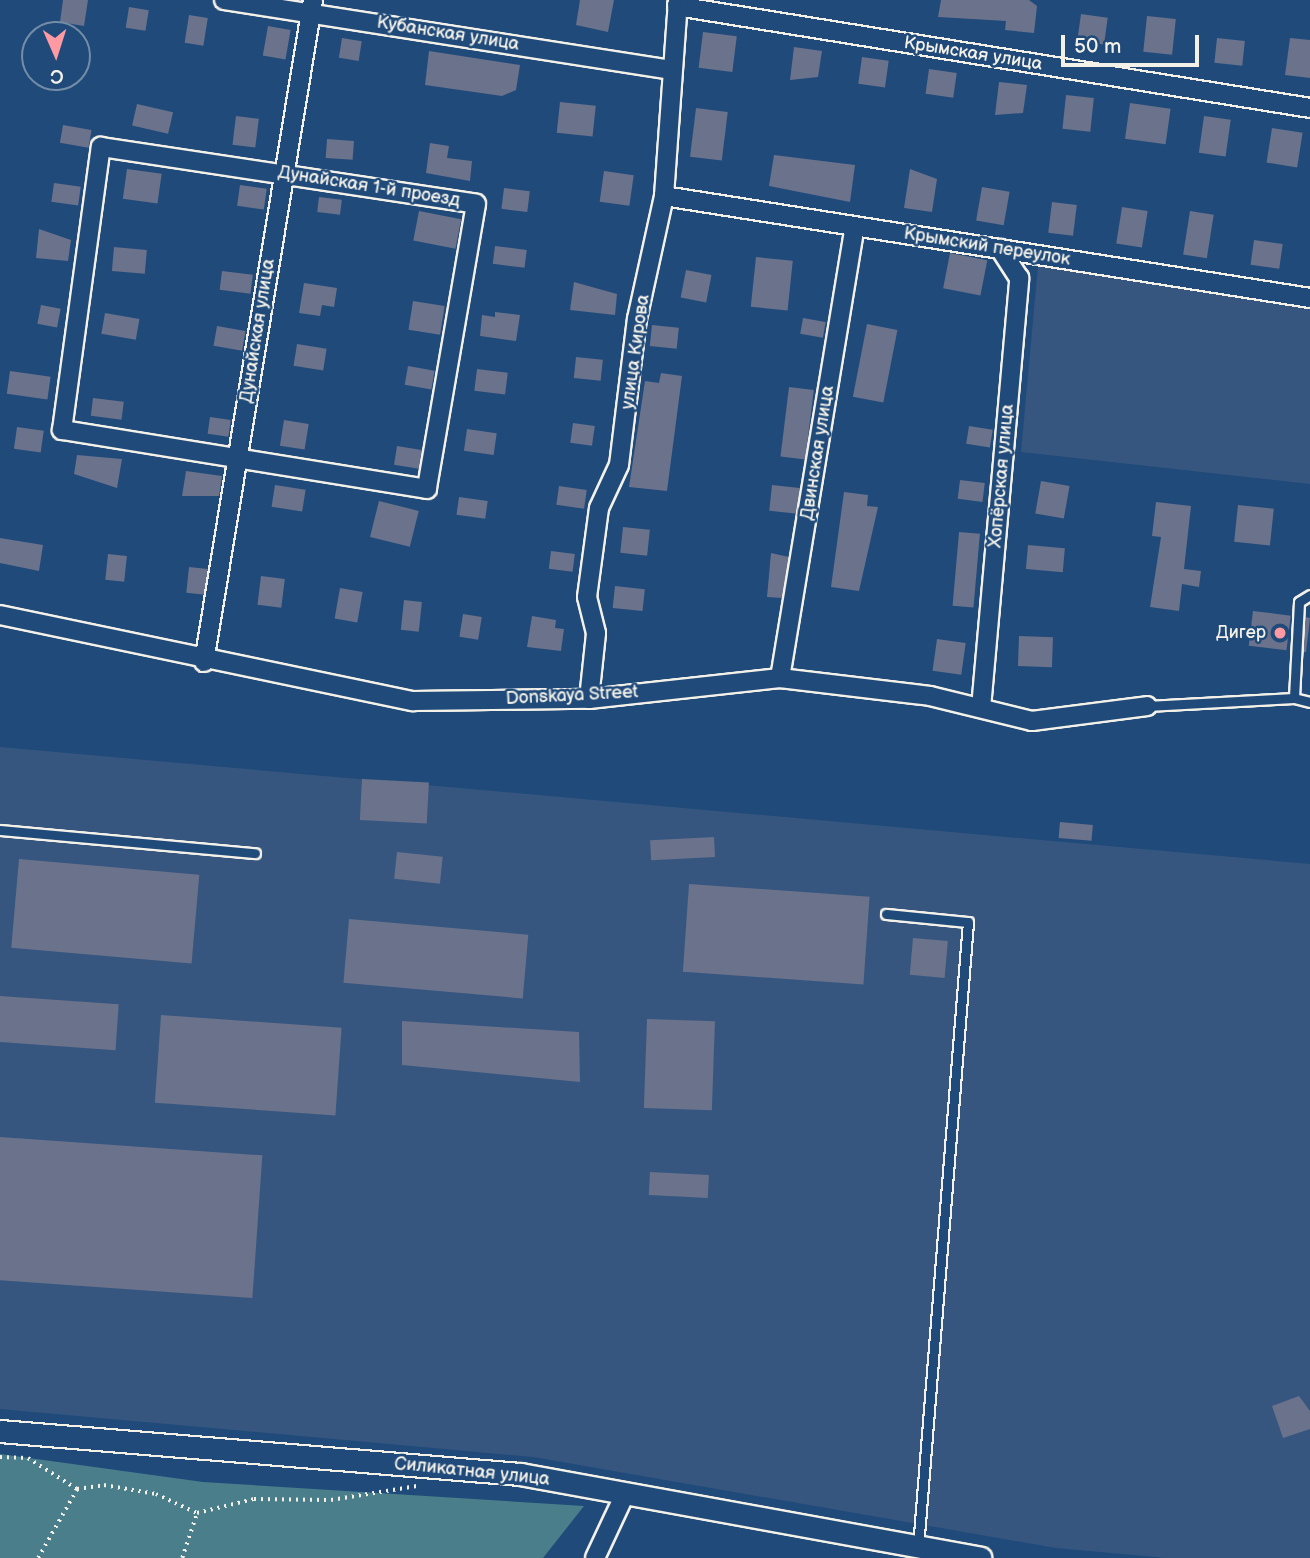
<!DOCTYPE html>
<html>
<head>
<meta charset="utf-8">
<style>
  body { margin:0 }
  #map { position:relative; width:1310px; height:1558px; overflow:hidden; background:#1f4a7a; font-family:"Balsamiq Sans",sans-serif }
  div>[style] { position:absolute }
  .built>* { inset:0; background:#36567f }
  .green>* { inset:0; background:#4a7e8b }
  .building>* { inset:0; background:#6a728c; transform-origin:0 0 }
  .path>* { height:3.5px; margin-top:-1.75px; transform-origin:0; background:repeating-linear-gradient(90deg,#f4f1e8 0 2px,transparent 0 7px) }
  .roads { filter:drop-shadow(2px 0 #f4f1e8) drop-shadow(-2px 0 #f4f1e8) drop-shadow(0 2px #f4f1e8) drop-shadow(0 -2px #f4f1e8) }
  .service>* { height:9px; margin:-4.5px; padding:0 4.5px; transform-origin:4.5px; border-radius:4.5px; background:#1f4a7a }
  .minor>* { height:18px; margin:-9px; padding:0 9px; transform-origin:9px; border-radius:9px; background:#1f4a7a }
  .tertiary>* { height:21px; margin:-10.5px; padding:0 10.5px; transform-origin:10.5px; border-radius:10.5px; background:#1f4a7a }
  .dots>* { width:19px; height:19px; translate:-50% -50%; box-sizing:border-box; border:4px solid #1f4a7a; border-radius:50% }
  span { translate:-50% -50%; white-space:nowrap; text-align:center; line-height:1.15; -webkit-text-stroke:5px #1f4a7a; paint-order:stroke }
  .street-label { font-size:18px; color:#f4f1e8 }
  .poi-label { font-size:18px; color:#f4f1e8 }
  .right { translate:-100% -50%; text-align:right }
  .north { position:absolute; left:21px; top:21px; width:70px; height:70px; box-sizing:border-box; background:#1f4a7a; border:2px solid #748da6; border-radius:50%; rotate:177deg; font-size:19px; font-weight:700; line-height:28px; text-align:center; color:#f4f1e8 }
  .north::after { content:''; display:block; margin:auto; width:24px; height:32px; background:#ff9aa2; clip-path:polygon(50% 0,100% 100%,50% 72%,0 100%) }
  .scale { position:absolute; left:1061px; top:35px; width:138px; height:32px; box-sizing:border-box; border:4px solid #f4f1e8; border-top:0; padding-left:9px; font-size:21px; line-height:24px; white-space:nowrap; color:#f4f1e8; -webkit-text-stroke:5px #1f4a7a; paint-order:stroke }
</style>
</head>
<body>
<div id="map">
  <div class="built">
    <div style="clip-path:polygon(1038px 266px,1310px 308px,1310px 484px,1021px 452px)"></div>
    <div style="clip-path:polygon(0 747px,1310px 864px,1310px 1558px,1166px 1558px,1056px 1548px,533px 1457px,0 1409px)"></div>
  </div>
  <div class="green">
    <div style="clip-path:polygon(0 1454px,203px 1482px,584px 1506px,543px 1558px,0 1558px)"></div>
  </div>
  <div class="building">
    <div style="clip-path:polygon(63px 0,88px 0,84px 26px,60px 22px)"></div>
    <div style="clip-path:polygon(580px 0,614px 0,608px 32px,576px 25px)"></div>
    <div style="clip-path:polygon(941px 0,1029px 0,1037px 6px,1034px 33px,1005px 30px,1006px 21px,938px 17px)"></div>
    <div style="left:129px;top:7px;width:20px;height:21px;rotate:9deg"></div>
    <div style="left:1081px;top:14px;width:27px;height:27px;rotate:8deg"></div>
    <div style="left:189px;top:15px;width:19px;height:28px;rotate:9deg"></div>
    <div style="left:1147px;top:16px;width:29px;height:36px;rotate:6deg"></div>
    <div style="left:268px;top:26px;width:23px;height:30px;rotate:10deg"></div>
    <div style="left:703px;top:32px;width:34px;height:36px;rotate:7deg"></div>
    <div style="left:342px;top:38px;width:20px;height:20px;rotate:9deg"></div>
    <div style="left:1217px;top:38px;width:28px;height:25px;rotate:6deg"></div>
    <div style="clip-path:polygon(1290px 38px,1310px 40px,1310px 78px,1285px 75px)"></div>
    <div style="clip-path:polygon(794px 47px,822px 51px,818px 77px,790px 80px)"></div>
    <div style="clip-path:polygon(429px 51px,520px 65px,516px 90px,502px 96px,425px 85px)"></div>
    <div style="left:862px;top:57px;width:27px;height:27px;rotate:8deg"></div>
    <div style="left:929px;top:69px;width:28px;height:25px;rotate:8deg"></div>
    <div style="clip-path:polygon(999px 82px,1027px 85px,1023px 113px,995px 115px)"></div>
    <div style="left:1066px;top:95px;width:28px;height:34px;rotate:6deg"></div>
    <div style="left:560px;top:102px;width:36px;height:31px;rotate:6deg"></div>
    <div style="left:1130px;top:103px;width:41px;height:36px;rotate:8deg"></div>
    <div style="left:137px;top:104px;width:37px;height:22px;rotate:13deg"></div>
    <div style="left:696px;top:108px;width:32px;height:49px;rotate:7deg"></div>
    <div style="left:236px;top:116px;width:23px;height:29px;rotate:7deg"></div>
    <div style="left:1204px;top:116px;width:27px;height:37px;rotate:8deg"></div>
    <div style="left:63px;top:125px;width:29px;height:18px;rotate:10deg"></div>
    <div style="left:1272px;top:128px;width:31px;height:35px;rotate:9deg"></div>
    <div style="left:327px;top:139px;width:27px;height:19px;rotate:4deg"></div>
    <div style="clip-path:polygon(430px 143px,449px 146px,447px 158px,472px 161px,470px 181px,426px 173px)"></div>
    <div style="clip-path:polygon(774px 155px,855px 165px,850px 202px,769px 186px)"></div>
    <div style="left:127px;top:169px;width:35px;height:30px;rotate:8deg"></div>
    <div style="clip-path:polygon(910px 169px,937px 179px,932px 212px,904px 208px)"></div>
    <div style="left:604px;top:171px;width:30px;height:31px;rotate:8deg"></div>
    <div style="left:54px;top:183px;width:27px;height:19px;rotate:8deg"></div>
    <div style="left:240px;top:185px;width:27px;height:21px;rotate:8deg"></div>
    <div style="left:982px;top:187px;width:28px;height:34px;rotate:10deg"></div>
    <div style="left:504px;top:188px;width:26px;height:21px;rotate:7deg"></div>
    <div style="left:319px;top:197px;width:23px;height:15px;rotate:7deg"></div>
    <div style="left:1052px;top:202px;width:25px;height:31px;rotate:7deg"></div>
    <div style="left:1122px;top:207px;width:26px;height:37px;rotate:9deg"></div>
    <div style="left:419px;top:211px;width:43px;height:30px;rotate:11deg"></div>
    <div style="left:1190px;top:211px;width:24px;height:44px;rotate:9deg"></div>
    <div style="clip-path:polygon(39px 229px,71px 240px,68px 261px,36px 258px)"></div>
    <div style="left:1254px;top:240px;width:29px;height:25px;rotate:8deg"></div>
    <div style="left:495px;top:246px;width:32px;height:18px;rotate:7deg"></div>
    <div style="left:114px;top:247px;width:33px;height:24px;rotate:5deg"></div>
    <div style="left:950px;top:253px;width:38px;height:36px;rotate:11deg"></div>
    <div style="left:756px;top:257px;width:37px;height:50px;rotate:6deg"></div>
    <div style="left:686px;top:270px;width:26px;height:28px;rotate:11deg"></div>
    <div style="left:222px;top:271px;width:31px;height:19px;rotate:7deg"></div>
    <div style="clip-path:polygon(574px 282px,617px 294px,615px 315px,570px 310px)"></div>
    <div style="clip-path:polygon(304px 283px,337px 288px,334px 307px,322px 305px,320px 316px,299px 313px)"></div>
    <div style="left:413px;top:301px;width:32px;height:29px;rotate:9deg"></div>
    <div style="left:41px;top:305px;width:20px;height:19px;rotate:11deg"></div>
    <div style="clip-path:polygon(495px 312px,520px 315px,516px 341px,480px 336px,482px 315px,495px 317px)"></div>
    <div style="left:105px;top:313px;width:35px;height:21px;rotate:10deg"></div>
    <div style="left:803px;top:318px;width:23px;height:16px;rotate:10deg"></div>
    <div style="left:867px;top:324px;width:31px;height:74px;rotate:11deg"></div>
    <div style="left:652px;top:325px;width:27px;height:21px;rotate:6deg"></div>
    <div style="left:217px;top:326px;width:29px;height:20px;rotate:10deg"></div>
    <div style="left:297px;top:344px;width:30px;height:22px;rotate:9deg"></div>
    <div style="left:576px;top:357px;width:27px;height:21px;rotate:6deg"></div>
    <div style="left:408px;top:366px;width:27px;height:19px;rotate:10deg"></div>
    <div style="left:477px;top:369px;width:31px;height:22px;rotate:7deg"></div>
    <div style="left:10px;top:371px;width:41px;height:23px;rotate:8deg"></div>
    <div style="clip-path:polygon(661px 373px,682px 376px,667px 491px,629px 487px,645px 381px,659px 383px)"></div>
    <div style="left:789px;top:387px;width:25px;height:70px;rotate:7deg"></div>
    <div style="left:93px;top:398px;width:31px;height:18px;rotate:7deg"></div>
    <div style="left:210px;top:417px;width:21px;height:17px;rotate:8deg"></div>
    <div style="left:284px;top:420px;width:25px;height:26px;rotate:9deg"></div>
    <div style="left:573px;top:423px;width:22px;height:20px;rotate:8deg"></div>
    <div style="left:969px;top:426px;width:24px;height:18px;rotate:9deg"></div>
    <div style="left:17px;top:427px;width:27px;height:22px;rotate:8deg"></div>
    <div style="left:467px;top:429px;width:30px;height:22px;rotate:8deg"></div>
    <div style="left:397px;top:446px;width:25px;height:19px;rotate:9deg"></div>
    <div style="clip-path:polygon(77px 455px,122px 459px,117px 488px,74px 474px)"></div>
    <div style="clip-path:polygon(186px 471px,222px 476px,219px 496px,182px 496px)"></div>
    <div style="left:960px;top:480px;width:25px;height:19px;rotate:7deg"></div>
    <div style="left:1041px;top:481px;width:29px;height:33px;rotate:10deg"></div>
    <div style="left:275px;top:485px;width:31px;height:22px;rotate:9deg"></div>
    <div style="left:772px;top:485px;width:28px;height:26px;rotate:6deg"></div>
    <div style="left:559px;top:486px;width:28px;height:19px;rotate:8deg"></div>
    <div style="clip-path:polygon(844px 492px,868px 495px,867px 506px,878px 507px,859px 591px,831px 587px)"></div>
    <div style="left:459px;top:497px;width:29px;height:18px;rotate:8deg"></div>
    <div style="left:379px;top:501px;width:41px;height:37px;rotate:14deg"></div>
    <div style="clip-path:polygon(1156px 502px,1191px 506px,1184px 569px,1201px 571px,1199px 587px,1182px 584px,1179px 611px,1150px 607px,1161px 537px,1152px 536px)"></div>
    <div style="left:1238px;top:505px;width:36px;height:37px;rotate:6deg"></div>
    <div style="left:623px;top:527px;width:27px;height:26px;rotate:6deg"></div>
    <div style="left:959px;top:532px;width:21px;height:74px;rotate:5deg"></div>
    <div style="clip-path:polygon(0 538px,43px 545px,39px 571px,0 563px)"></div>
    <div style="left:1028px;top:545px;width:37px;height:24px;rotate:5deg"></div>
    <div style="left:551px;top:551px;width:24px;height:18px;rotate:7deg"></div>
    <div style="clip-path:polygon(771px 553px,789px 557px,782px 598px,767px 597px)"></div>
    <div style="left:108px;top:554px;width:19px;height:26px;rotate:6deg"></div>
    <div style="left:189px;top:567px;width:19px;height:26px;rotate:6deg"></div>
    <div style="left:261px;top:576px;width:24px;height:29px;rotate:7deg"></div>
    <div style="left:615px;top:586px;width:30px;height:22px;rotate:6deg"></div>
    <div style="left:340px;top:588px;width:23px;height:31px;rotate:10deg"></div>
    <div style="left:404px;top:600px;width:18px;height:30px;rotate:6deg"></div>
    <div style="left:1253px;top:611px;width:38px;height:35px;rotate:7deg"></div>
    <div style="left:463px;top:614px;width:19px;height:23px;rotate:9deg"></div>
    <div style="clip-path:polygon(532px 616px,556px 620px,555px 628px,564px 629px,561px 651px,527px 647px)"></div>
    <div style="clip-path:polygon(1305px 617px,1310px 618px,1306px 652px,1303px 652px)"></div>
    <div style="left:1019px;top:636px;width:34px;height:30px;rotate:2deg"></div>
    <div style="left:937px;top:639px;width:29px;height:32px;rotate:8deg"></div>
    <div style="left:362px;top:779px;width:67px;height:41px;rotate:3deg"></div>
    <div style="left:1060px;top:822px;width:33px;height:16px;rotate:5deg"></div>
    <div style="left:714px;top:837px;width:20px;height:64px;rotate:87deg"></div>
    <div style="left:397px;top:852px;width:46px;height:27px;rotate:6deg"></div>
    <div style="left:19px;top:859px;width:181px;height:89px;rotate:5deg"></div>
    <div style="left:689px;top:884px;width:181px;height:88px;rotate:4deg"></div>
    <div style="left:349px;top:919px;width:180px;height:64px;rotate:5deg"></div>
    <div style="left:913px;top:938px;width:35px;height:37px;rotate:5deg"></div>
    <div style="left:0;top:996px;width:119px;height:46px;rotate:4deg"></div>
    <div style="left:161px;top:1015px;width:181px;height:88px;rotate:4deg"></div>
    <div style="left:647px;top:1019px;width:68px;height:89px;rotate:2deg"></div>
    <div style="clip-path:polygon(402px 1021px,579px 1032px,580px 1082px,402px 1065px)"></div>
    <div style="left:0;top:1137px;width:263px;height:143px;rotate:4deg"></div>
    <div style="left:650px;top:1172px;width:59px;height:23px;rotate:3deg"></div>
    <div style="clip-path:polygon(1299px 1396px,1310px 1411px,1310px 1429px,1283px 1438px,1272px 1406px)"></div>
  </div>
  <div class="path">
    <div style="left:0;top:1457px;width:28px;rotate:2deg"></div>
    <div style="left:28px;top:1458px;width:58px;rotate:32.3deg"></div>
    <div style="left:77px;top:1489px;width:27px;rotate:-8deg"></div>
    <div style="left:104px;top:1485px;width:53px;rotate:9.8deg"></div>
    <div style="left:156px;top:1494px;width:45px;rotate:24.9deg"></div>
    <div style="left:38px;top:1558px;width:79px;rotate:-60.5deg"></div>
    <div style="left:182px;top:1558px;width:47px;rotate:-71.6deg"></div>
    <div style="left:197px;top:1513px;width:59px;rotate:-13.8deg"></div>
    <div style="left:254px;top:1499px;width:77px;rotate:0.7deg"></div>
    <div style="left:331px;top:1500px;width:87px;rotate:-9.2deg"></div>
  </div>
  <div class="roads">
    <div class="service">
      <div style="left:1310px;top:595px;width:13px;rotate:148deg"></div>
      <div style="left:1299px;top:602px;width:96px;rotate:93deg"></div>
      <div style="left:1294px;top:698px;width:16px;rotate:14deg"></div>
      <div style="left:1147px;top:706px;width:147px;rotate:-3.1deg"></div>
      <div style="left:0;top:830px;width:256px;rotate:5.2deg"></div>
      <div style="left:886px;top:914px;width:82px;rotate:5.6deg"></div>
      <div style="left:968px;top:922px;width:628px;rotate:94.57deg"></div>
    </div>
    <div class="minor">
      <div style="left:224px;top:0;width:453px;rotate:8.9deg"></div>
      <div style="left:677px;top:6px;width:641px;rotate:9.15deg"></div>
      <div style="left:101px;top:147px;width:379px;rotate:8.6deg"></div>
      <div style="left:476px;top:204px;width:289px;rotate:99.8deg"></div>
      <div style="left:427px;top:489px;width:370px;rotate:-170.8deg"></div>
      <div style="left:62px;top:430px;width:286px;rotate:-82.2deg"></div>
      <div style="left:664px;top:196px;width:654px;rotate:8.97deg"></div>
      <div style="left:0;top:615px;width:422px;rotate:11.8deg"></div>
      <div style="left:413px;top:701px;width:176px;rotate:-0.7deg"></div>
      <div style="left:589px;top:699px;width:192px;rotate:-6.3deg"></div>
      <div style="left:780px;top:678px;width:151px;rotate:6.8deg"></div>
      <div style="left:930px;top:696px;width:105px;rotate:13.8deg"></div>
      <div style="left:1032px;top:721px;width:116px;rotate:-7.4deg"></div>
      <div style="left:204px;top:662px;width:671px;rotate:-80.65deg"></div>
      <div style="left:780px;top:678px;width:457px;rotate:-80.6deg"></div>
      <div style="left:589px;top:699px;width:66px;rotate:-83.9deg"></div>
      <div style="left:596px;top:633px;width:37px;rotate:-104deg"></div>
      <div style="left:587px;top:597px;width:90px;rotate:-82.3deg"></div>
      <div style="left:599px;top:508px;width:47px;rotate:-65.1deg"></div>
      <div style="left:619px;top:465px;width:147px;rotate:-83deg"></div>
      <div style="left:637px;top:319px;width:126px;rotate:-77.6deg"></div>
      <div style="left:664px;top:196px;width:196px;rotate:-85.9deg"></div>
      <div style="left:981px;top:708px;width:432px;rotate:-84.9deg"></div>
      <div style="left:1019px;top:278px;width:35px;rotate:-123deg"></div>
      <div style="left:595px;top:1558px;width:71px;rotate:-64.9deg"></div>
    </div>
    <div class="tertiary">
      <div style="left:0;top:1431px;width:522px;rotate:4.73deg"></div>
      <div style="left:520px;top:1474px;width:468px;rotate:10.3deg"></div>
    </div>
  </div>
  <div class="dots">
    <div style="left:1280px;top:633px;background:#ff9aa2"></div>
  </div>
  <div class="street-label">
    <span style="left:448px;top:34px;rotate:9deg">Кубанская улица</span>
    <span style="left:973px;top:54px;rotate:9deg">Крымская улица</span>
    <span style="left:369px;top:187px;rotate:9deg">Дунайская 1-й проезд</span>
    <span style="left:987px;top:247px;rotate:9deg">Крымский переулок</span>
    <span style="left:258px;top:331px;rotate:-81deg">Дунайская улица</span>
    <span style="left:636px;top:352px;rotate:-82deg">улица Кирова</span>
    <span style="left:818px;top:453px;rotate:-81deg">Двинская улица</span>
    <span style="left:1002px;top:476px;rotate:-85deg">Хопёрская улица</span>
    <span style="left:572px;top:696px;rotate:-3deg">Donskaya Street</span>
    <span style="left:472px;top:1472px;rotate:6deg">Силикатная улица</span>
  </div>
  <div class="poi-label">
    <span class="right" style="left:1266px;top:633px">Дигер</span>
  </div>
  <div class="north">С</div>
  <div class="scale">50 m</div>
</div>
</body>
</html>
